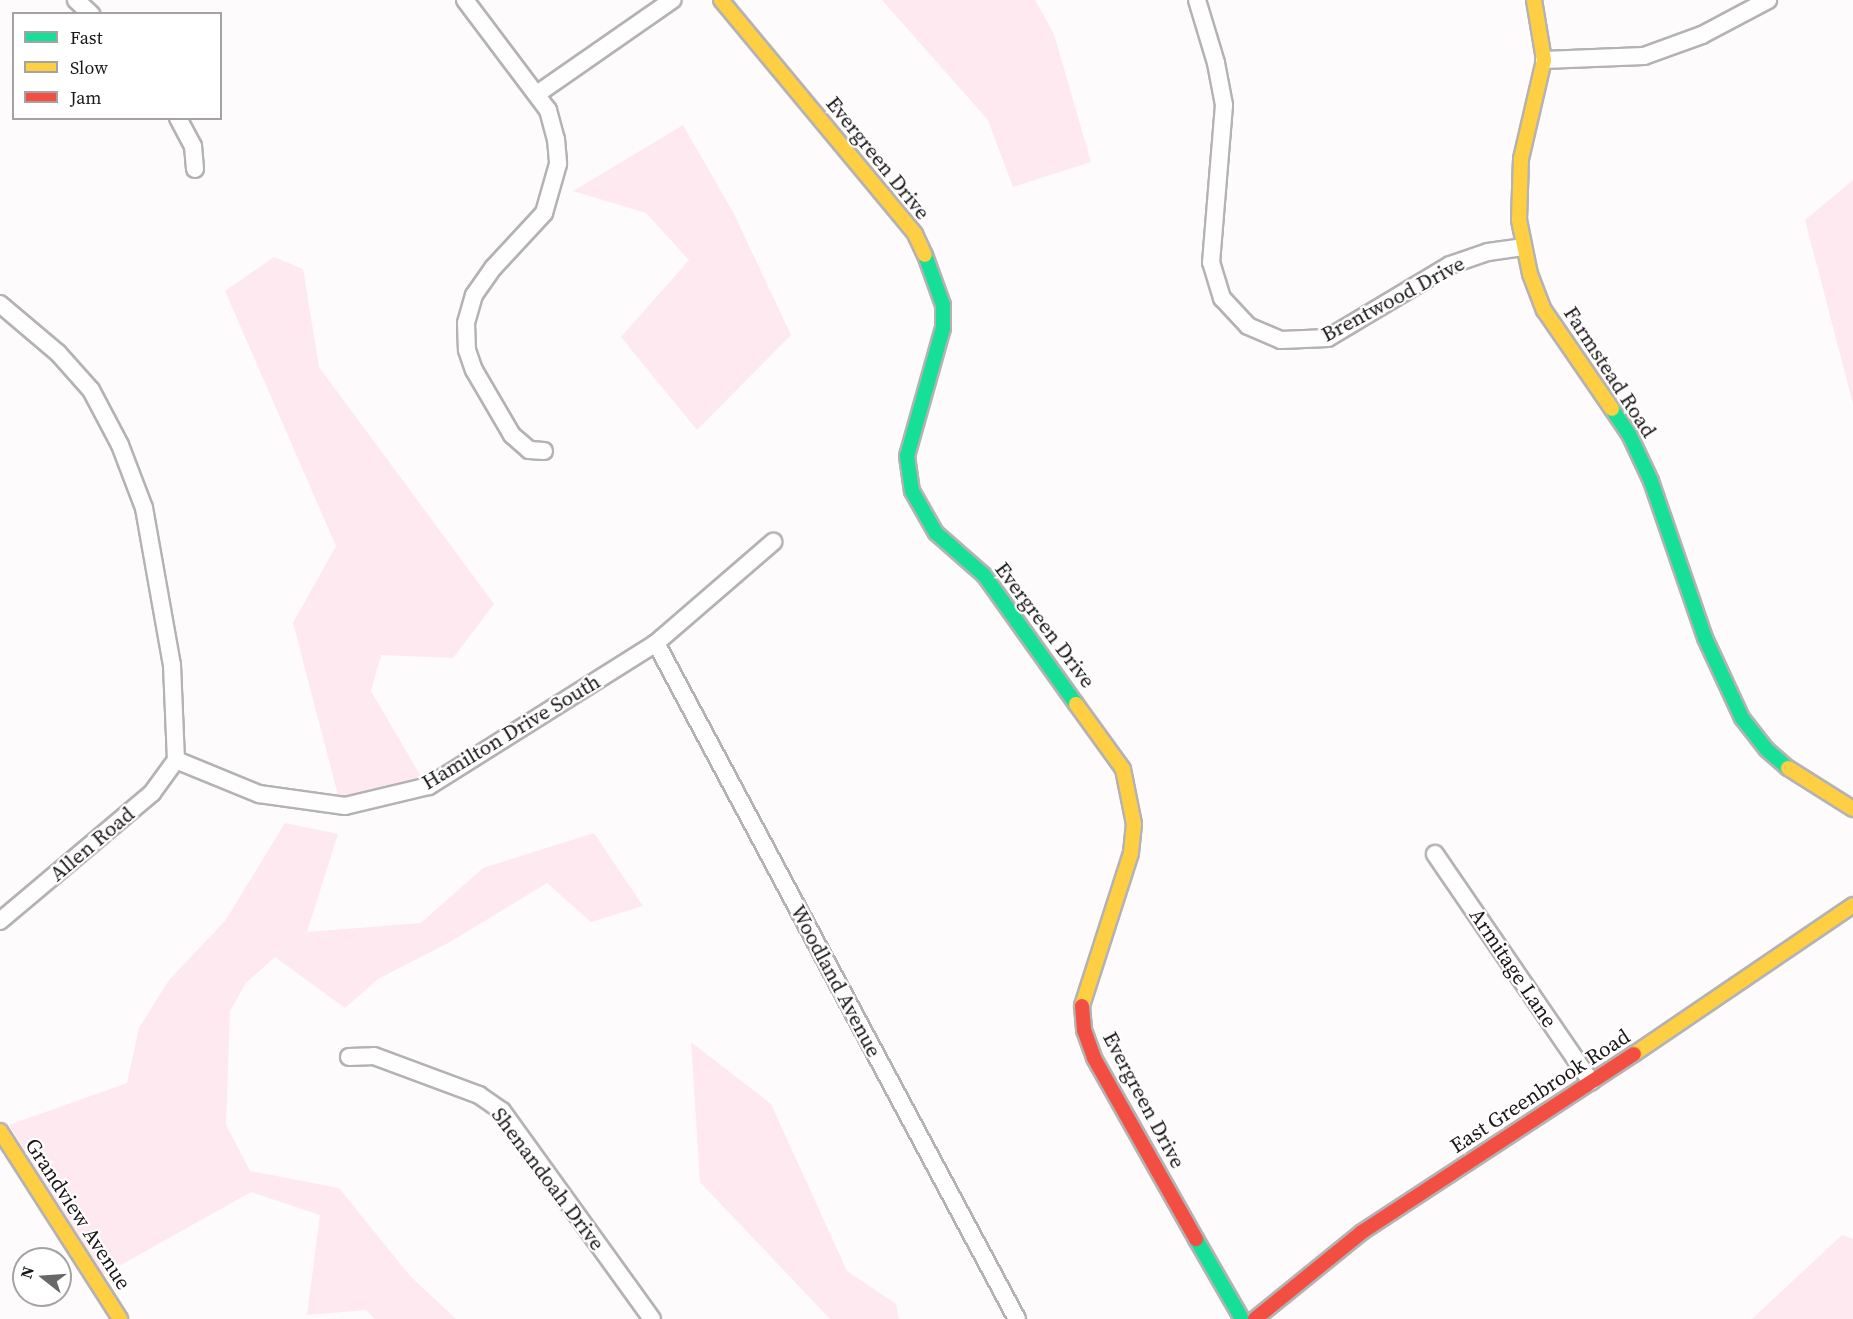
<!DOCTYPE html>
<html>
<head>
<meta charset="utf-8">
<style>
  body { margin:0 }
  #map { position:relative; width:1853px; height:1319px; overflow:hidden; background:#fefbfc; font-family:"Source Serif 4",serif }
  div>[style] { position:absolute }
  .green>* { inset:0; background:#fee9f0 }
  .roads { filter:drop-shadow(2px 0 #b5b2b3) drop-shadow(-2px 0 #b5b2b3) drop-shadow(0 2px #b5b2b3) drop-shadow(0 -2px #b5b2b3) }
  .street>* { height:16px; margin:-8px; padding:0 8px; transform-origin:8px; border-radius:8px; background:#fffeff }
  .fast>* { height:14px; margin:-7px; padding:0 7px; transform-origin:7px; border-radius:7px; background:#16e098 }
  .slow>* { height:14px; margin:-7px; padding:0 7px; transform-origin:7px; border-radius:7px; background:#ffcf43 }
  .jam>* { height:14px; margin:-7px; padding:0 7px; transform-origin:7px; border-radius:7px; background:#f24e42 }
  span { translate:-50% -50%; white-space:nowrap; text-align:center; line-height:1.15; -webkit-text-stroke:4.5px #fff; paint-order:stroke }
  .street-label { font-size:21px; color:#1b1718 }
  .legend { position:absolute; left:12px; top:12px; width:210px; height:108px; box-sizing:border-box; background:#fff; border:2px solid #a4a2a3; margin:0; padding:8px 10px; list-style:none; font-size:18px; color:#1b1718 }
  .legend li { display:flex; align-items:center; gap:12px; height:30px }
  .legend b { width:30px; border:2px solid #a4a2a3 }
  .north { position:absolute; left:12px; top:1247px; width:60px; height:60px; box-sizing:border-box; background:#fff; border:2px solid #a4a2a3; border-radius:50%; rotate:287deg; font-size:16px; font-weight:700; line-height:24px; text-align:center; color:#1b1718 }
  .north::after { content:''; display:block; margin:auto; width:21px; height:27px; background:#6a6768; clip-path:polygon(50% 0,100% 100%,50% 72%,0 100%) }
</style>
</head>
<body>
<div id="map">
  <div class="green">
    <div style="clip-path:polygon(882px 0,1035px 0,1054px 34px,1091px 162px,1013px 187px,988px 120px)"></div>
    <div style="clip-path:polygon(683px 125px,734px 214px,791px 335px,697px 430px,621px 337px,689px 260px,646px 213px,573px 191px)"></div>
    <div style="clip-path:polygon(1853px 180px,1853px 404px,1805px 220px)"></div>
    <div style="clip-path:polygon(274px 257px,303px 269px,319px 367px,494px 604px,453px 658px,381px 655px,371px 691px,423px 780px,339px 799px,293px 623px,336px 546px,225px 291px)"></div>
    <div style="clip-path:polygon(285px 823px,338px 834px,307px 932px,421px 923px,483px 868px,594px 833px,643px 906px,591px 922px,547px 883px,450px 942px,378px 979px,345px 1008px,275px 957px,246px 983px,230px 1011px,226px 1125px,250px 1171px,339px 1188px,410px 1276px,456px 1319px,375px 1319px,366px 1310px,307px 1315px,320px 1215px,251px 1192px,103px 1275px,9px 1125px,127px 1083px,139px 1028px,169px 980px,225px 921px)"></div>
    <div style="clip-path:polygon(691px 1042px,771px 1104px,847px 1271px,896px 1304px,899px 1319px,830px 1319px,700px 1182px)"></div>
    <div style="clip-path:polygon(1842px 1235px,1853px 1239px,1853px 1319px,1752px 1319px)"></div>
  </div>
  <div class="roads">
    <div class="street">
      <div style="left:76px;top:0;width:21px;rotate:43deg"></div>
      <div style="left:465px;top:0;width:138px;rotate:53deg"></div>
      <div style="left:548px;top:110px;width:30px;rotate:75deg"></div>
      <div style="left:556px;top:139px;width:25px;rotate:85deg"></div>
      <div style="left:558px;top:164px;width:51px;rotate:105.9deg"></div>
      <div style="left:544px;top:213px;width:75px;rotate:132.8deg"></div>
      <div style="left:493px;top:268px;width:33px;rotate:125deg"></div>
      <div style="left:474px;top:295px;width:29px;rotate:106deg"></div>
      <div style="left:466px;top:323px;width:27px;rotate:88deg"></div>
      <div style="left:467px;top:350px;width:21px;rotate:71deg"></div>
      <div style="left:474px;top:370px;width:75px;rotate:59.7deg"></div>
      <div style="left:512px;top:435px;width:23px;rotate:41deg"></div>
      <div style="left:529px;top:450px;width:15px;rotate:4deg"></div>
      <div style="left:1197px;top:0;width:66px;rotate:73.2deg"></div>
      <div style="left:1216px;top:63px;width:43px;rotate:79.2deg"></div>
      <div style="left:1224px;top:105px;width:158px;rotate:94.7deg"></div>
      <div style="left:1211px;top:262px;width:38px;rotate:73deg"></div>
      <div style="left:1222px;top:298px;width:38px;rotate:47deg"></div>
      <div style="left:1248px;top:326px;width:36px;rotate:23deg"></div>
      <div style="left:1281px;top:340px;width:47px;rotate:-2.4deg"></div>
      <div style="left:1328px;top:338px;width:142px;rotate:-30.9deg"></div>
      <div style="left:1450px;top:265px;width:40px;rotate:-18.9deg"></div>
      <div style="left:1488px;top:252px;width:35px;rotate:-8deg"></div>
      <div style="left:1544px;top:60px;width:100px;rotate:-2.3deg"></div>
      <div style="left:1644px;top:56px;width:62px;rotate:-19.9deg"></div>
      <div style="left:1702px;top:35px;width:75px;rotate:-27.9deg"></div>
      <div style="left:537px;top:94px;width:165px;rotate:-34.8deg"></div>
      <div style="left:178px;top:118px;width:32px;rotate:62deg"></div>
      <div style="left:193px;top:146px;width:23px;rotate:85deg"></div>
      <div style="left:0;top:304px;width:76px;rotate:40.2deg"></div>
      <div style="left:58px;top:353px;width:50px;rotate:48.3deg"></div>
      <div style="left:91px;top:390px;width:62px;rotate:62.2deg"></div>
      <div style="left:120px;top:445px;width:67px;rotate:69.1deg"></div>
      <div style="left:144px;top:508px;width:159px;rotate:79.9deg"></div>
      <div style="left:172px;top:665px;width:95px;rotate:87.6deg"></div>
      <div style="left:656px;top:643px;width:766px;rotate:61.9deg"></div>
      <div style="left:176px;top:760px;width:90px;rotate:22.3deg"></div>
      <div style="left:259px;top:794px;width:87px;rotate:7.9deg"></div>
      <div style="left:345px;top:806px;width:86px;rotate:-13.4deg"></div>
      <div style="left:429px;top:786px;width:268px;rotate:-32.2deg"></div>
      <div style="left:656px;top:643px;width:155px;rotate:-40.8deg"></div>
      <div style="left:1435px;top:854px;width:276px;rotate:55.6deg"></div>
      <div style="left:0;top:921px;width:199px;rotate:-40.1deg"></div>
      <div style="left:152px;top:793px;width:41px;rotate:-54deg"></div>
      <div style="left:349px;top:1057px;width:25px;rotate:-2deg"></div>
      <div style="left:374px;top:1056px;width:112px;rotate:20.4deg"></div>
      <div style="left:479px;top:1095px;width:28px;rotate:35deg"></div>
      <div style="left:502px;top:1111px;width:256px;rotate:54.2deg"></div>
    </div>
    <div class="fast">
      <div style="left:925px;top:255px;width:53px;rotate:70.2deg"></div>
      <div style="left:943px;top:305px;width:23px;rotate:90deg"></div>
      <div style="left:943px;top:328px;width:133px;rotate:105.7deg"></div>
      <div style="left:907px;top:456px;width:35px;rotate:82deg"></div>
      <div style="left:912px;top:491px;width:48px;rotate:60.3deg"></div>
      <div style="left:936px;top:533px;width:64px;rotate:41.2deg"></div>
      <div style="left:984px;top:575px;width:158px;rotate:54.5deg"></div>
      <div style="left:1612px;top:409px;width:30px;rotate:56deg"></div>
      <div style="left:1629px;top:434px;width:52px;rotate:64.9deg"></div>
      <div style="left:1651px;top:481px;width:166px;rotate:71deg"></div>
      <div style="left:1705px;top:638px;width:88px;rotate:65.2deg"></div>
      <div style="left:1742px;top:718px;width:39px;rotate:52deg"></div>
      <div style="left:1766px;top:749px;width:29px;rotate:41deg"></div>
      <div style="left:1196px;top:1239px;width:92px;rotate:60.1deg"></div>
    </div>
    <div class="slow">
      <div style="left:721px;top:0;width:304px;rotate:50.3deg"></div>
      <div style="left:915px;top:234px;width:23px;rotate:65deg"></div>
      <div style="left:1534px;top:0;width:61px;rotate:80.5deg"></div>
      <div style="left:1544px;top:60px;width:102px;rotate:103.1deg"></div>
      <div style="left:1521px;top:159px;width:61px;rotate:91.9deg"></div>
      <div style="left:1519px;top:220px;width:55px;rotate:78.5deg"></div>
      <div style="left:1530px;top:274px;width:39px;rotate:69deg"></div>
      <div style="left:1544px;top:310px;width:120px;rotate:55.5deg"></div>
      <div style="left:1076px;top:704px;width:80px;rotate:54.1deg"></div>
      <div style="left:1123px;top:769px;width:56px;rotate:78.7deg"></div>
      <div style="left:1134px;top:824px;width:29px;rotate:96deg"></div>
      <div style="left:1131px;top:853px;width:161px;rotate:107.8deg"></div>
      <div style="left:1788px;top:768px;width:77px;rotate:32.2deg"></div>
      <div style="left:1634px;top:1054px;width:265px;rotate:-34.2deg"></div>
      <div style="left:0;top:1131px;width:223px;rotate:57.4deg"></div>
    </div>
    <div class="jam">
      <div style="left:1082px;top:1006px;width:24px;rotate:85deg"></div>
      <div style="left:1084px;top:1030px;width:30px;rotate:70deg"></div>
      <div style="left:1094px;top:1058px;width:208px;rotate:60.6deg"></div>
      <div style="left:1255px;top:1319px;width:138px;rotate:-39.1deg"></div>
      <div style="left:1362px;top:1232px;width:325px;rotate:-33.2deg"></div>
    </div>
  </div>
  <div class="street-label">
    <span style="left:878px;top:158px;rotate:51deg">Evergreen Drive</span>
    <span style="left:1393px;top:299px;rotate:-28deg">Brentwood Drive</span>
    <span style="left:1610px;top:372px;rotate:57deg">Farmstead Road</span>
    <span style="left:1045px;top:625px;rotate:53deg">Evergreen Drive</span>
    <span style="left:511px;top:732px;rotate:-31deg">Hamilton Drive South</span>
    <span style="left:92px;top:844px;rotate:-40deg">Allen Road</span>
    <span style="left:1513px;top:968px;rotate:56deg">Armitage Lane</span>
    <span style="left:836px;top:981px;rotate:62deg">Woodland Avenue</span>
    <span style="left:1540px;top:1091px;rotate:-33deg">East Greenbrook Road</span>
    <span style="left:1144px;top:1100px;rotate:62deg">Evergreen Drive</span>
    <span style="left:548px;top:1179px;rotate:53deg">Shenandoah Drive</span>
    <span style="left:78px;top:1214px;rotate:57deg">Grandview Avenue</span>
  </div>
  <ul class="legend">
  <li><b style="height:8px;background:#16e098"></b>Fast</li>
  <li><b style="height:8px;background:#ffcf43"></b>Slow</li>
  <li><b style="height:8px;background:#f24e42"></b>Jam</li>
  </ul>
  <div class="north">N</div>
</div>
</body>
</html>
